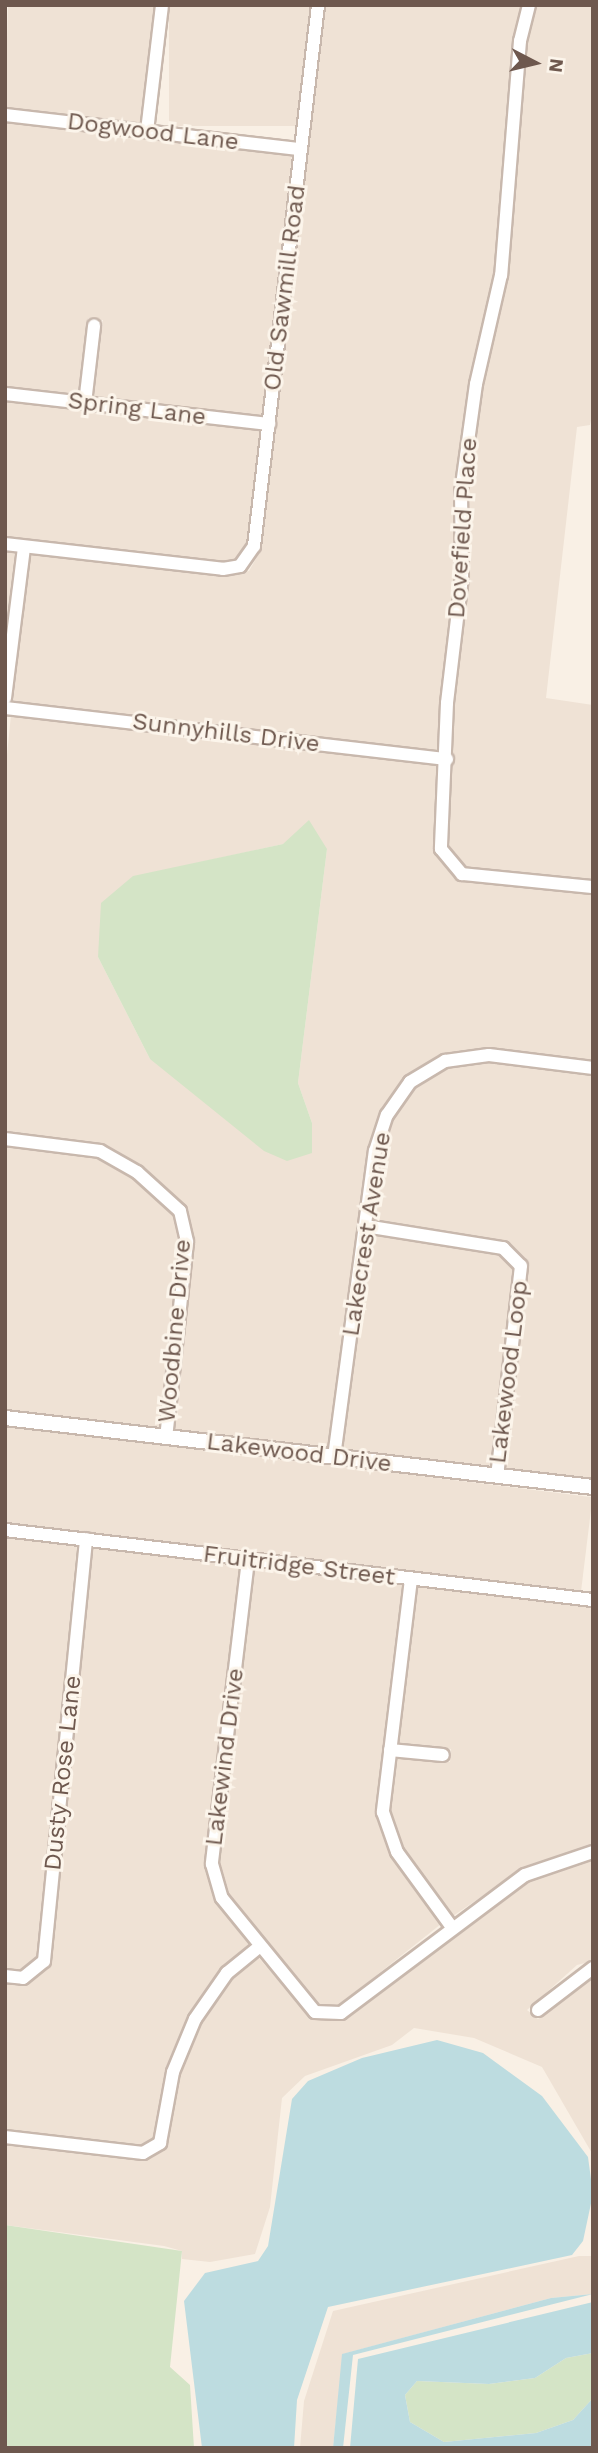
<!DOCTYPE html>
<html>
<head>
<meta charset="utf-8">
<style>
  body { margin:0 }
  #map { position:relative; width:598px; height:2453px; overflow:hidden; background:#f9f0e5; font-family:"Work Sans",sans-serif }
  div>[style] { position:absolute }
  .residential>* { inset:0; background:#efe2d5; transform-origin:0 0 }
  .green>* { inset:0; background:#d4e4c6 }
  .water>* { inset:0; background:#bddce0 }
  .roads { filter:drop-shadow(2px 0 #c8b8ad) drop-shadow(-2px 0 #c8b8ad) drop-shadow(0 2px #c8b8ad) drop-shadow(0 -2px #c8b8ad) }
  .minor>* { height:12px; margin:-6px; padding:0 6px; transform-origin:6px; border-radius:6px; background:#fff }
  .tertiary>* { height:14px; margin:-7px; padding:0 7px; transform-origin:7px; border-radius:7px; background:#fff }
  span { translate:-50% -50%; white-space:nowrap; text-align:center; line-height:1.15; -webkit-text-stroke:6px #fcf5eb; paint-order:stroke }
  .street-label { font-size:24px; color:#6e584e }
  .frame { position:absolute; inset:0; border:7px solid #6e584e; pointer-events:none }
  .north { position:absolute; left:500px; top:28px; width:70px; height:70px; -webkit-text-stroke:5px #fcf5eb; paint-order:stroke; rotate:97deg; font-size:19px; font-weight:700; line-height:28px; text-align:center; color:#6e584e }
  .north::after { content:''; display:block; margin:auto; width:24px; height:32px; background:#6e584e; clip-path:polygon(50% 0,100% 100%,50% 72%,0 100%) }
</style>
</head>
<body>
<div id="map">
  <div class="residential">
    <div style="clip-path:polygon(8px 5px,154px 5px,141px 124px,5px 108px)"></div>
    <div style="left:169px;top:5px;width:141px;height:121px"></div>
    <div style="clip-path:polygon(325px 5px,521px 5px,512px 41px,494px 274px,468px 383px,453px 491px,454px 577px,439px 751px,13px 702px,30px 554px,222px 576px,249px 571px,261px 550px)"></div>
    <div style="clip-path:polygon(537px 5px,593px 5px,593px 411px,590px 425px,577px 427px,546px 698px,593px 705px,593px 880px,466px 867px,449px 847px,455px 704px,469px 578px,469px 492px,483px 386px,509px 276px,527px 42px)"></div>
    <div style="clip-path:polygon(5px 122px,292px 155px,262px 417px,94px 397px,103px 320px,88px 318px,78px 395px,5px 387px)"></div>
    <div style="clip-path:polygon(5px 400px,260px 430px,247px 544px,235px 560px,222px 563px,5px 538px)"></div>
    <div style="clip-path:polygon(5px 551px,15px 552px,5px 635px)"></div>
    <div style="clip-path:polygon(evenodd,11px 715px,439px 765px,434px 849px,456px 878px,593px 894px,593px 1061px,490px 1048px,443px 1055px,403px 1078px,380px 1111px,367px 1150px,327px 1449px,174px 1431px,195px 1243px,188px 1209px,142px 1167px,104px 1146px,5px 1132px,5px 775px,11px 715px,283px 844px,327px 849px,298px 1083px,312px 1123px,150px 1059px,98px 957px,133px 877px,283px 844px)"></div>
    <div style="clip-path:polygon(489px 1062px,593px 1074px,593px 1480px,505px 1470px,527px 1261px,504px 1241px,374px 1221px,382px 1152px,394px 1118px,415px 1087px,448px 1068px)"></div>
    <div style="clip-path:polygon(5px 1146px,97px 1158px,132px 1177px,173px 1214px,180px 1242px,159px 1429px,5px 1412px)"></div>
    <div style="clip-path:polygon(372px 1234px,499px 1254px,513px 1268px,490px 1468px,342px 1451px)"></div>
    <div style="left:5px;top:1425px;width:592px;height:98px;rotate:7deg"></div>
    <div style="clip-path:polygon(5px 1536px,77px 1545px,37px 1958px,20px 1971px,5px 1969px)"></div>
    <div style="clip-path:polygon(93px 1547px,240px 1566px,204px 1863px,215px 1902px,249px 1945px,220px 1969px,188px 2016px,165px 2070px,153px 2139px,141px 2146px,5px 2130px,5px 1983px,28px 1983px,52px 1962px)"></div>
    <div style="clip-path:polygon(255px 1568px,402px 1585px,375px 1811px,390px 1855px,441px 1924px,338px 2006px,318px 2006px,269px 1948px,229px 1895px,219px 1864px)"></div>
    <div style="clip-path:polygon(417px 1587px,593px 1606px,593px 1845px,522px 1869px,453px 1916px,404px 1849px,390px 1811px,397px 1758px,450px 1762px,451px 1749px,398px 1744px)"></div>
    <div style="clip-path:polygon(593px 1859px,593px 1961px,577px 1965px,527px 2010px,538px 2019px,593px 1975px,593px 2155px,542px 2067px,474px 2038px,414px 2028px,392px 2045px,305px 2076px,282px 2098px,270px 2207px,255px 2254px,210px 2262px,182px 2259px,182px 2251px,164px 2246px,5px 2225px,5px 2143px,142px 2159px,164px 2149px,180px 2073px,202px 2022px,233px 1977px,258px 1957px,309px 2016px,341px 2020px,529px 1881px)"></div>
    <div style="clip-path:polygon(579px 2256px,593px 2256px,593px 2294px,551px 2298px,343px 2354px,333px 2448px,300px 2448px,304px 2401px,333px 2311px)"></div>
  </div>
  <div class="green">
    <div style="clip-path:polygon(309px 820px,327px 849px,298px 1083px,312px 1123px,312px 1153px,287px 1161px,264px 1151px,150px 1059px,98px 957px,101px 903px,133px 876px,283px 844px)"></div>
    <div style="clip-path:polygon(5px 2225px,182px 2251px,170px 2367px,190px 2385px,194px 2448px,5px 2448px)"></div>
    <div style="clip-path:polygon(593px 2353px,593px 2398px,573px 2420px,536px 2433px,444px 2442px,410px 2422px,405px 2395px,417px 2381px,489px 2384px,535px 2378px,566px 2358px)"></div>
  </div>
  <div class="water">
    <div style="clip-path:polygon(437px 2040px,483px 2053px,542px 2096px,588px 2157px,593px 2194px,583px 2241px,572px 2255px,328px 2307px,297px 2400px,294px 2448px,202px 2448px,184px 2301px,205px 2273px,258px 2261px,268px 2246px,292px 2099px,308px 2081px,362px 2058px)"></div>
    <div style="clip-path:polygon(593px 2294px,353px 2355px,343px 2448px,333px 2448px,342px 2354px,551px 2298px)"></div>
    <div style="clip-path:polygon(593px 2302px,593px 2353px,566px 2358px,535px 2378px,489px 2384px,417px 2381px,405px 2395px,410px 2422px,444px 2442px,536px 2433px,573px 2420px,593px 2398px,593px 2448px,350px 2448px,358px 2359px)"></div>
  </div>
  <div class="roads">
    <div class="minor">
      <div style="left:529px;top:5px;width:37px;rotate:104deg"></div>
      <div style="left:520px;top:41px;width:235px;rotate:94.6deg"></div>
      <div style="left:501px;top:275px;width:112px;rotate:102.9deg"></div>
      <div style="left:476px;top:384px;width:109px;rotate:97.9deg"></div>
      <div style="left:461px;top:492px;width:85px;rotate:89.3deg"></div>
      <div style="left:462px;top:577px;width:127px;rotate:96.8deg"></div>
      <div style="left:447px;top:703px;width:146px;rotate:92.4deg"></div>
      <div style="left:441px;top:849px;width:33px;rotate:50deg"></div>
      <div style="left:462px;top:874px;width:132px;rotate:5.7deg"></div>
      <div style="left:5px;top:115px;width:298px;rotate:6.6deg"></div>
      <div style="left:147px;top:131px;width:127px;rotate:-83.2deg"></div>
      <div style="left:5px;top:394px;width:266px;rotate:6.5deg"></div>
      <div style="left:85px;top:403px;width:78px;rotate:-83.3deg"></div>
      <div style="left:5px;top:544px;width:219px;rotate:6.5deg"></div>
      <div style="left:223px;top:569px;width:17px;rotate:-10deg"></div>
      <div style="left:240px;top:566px;width:24px;rotate:-55deg"></div>
      <div style="left:254px;top:546px;width:545px;rotate:-83.25deg"></div>
      <div style="left:5px;top:698px;width:152px;rotate:-82.8deg"></div>
      <div style="left:5px;top:708px;width:445px;rotate:6.6deg"></div>
      <div style="left:5px;top:1139px;width:96px;rotate:7.2deg"></div>
      <div style="left:100px;top:1151px;width:43px;rotate:29.6deg"></div>
      <div style="left:137px;top:1172px;width:58px;rotate:42.2deg"></div>
      <div style="left:180px;top:1211px;width:32px;rotate:77deg"></div>
      <div style="left:187px;top:1242px;width:196px;rotate:96.1deg"></div>
      <div style="left:365px;top:1226px;width:140px;rotate:9.1deg"></div>
      <div style="left:503px;top:1248px;width:25px;rotate:45deg"></div>
      <div style="left:521px;top:1266px;width:211px;rotate:96.5deg"></div>
      <div style="left:334px;top:1457px;width:309px;rotate:-82.4deg"></div>
      <div style="left:375px;top:1151px;width:38px;rotate:-72deg"></div>
      <div style="left:387px;top:1115px;width:40px;rotate:-55.1deg"></div>
      <div style="left:410px;top:1082px;width:41px;rotate:-31deg"></div>
      <div style="left:445px;top:1061px;width:44px;rotate:-7.8deg"></div>
      <div style="left:489px;top:1055px;width:105px;rotate:7.1deg"></div>
      <div style="left:5px;top:1530px;width:592px;rotate:6.79deg"></div>
      <div style="left:248px;top:1560px;width:306px;rotate:96.8deg"></div>
      <div style="left:212px;top:1864px;width:35px;rotate:74deg"></div>
      <div style="left:222px;top:1898px;width:147px;rotate:50.8deg"></div>
      <div style="left:315px;top:2012px;width:26px;rotate:2deg"></div>
      <div style="left:341px;top:2013px;width:230px;rotate:-36.9deg"></div>
      <div style="left:525px;top:1875px;width:72px;rotate:-18.7deg"></div>
      <div style="left:411px;top:1579px;width:235px;rotate:96.9deg"></div>
      <div style="left:383px;top:1812px;width:42px;rotate:70.7deg"></div>
      <div style="left:397px;top:1852px;width:92px;rotate:53.9deg"></div>
      <div style="left:390px;top:1750px;width:53px;rotate:5.4deg"></div>
      <div style="left:5px;top:1976px;width:18px;rotate:6deg"></div>
      <div style="left:23px;top:1978px;width:27px;rotate:-39deg"></div>
      <div style="left:44px;top:1961px;width:424px;rotate:-84.3deg"></div>
      <div style="left:538px;top:2010px;width:69px;rotate:-37.4deg"></div>
      <div style="left:5px;top:2137px;width:139px;rotate:6.6deg"></div>
      <div style="left:143px;top:2153px;width:20px;rotate:-30deg"></div>
      <div style="left:160px;top:2143px;width:72px;rotate:-79.6deg"></div>
      <div style="left:173px;top:2072px;width:57px;rotate:-67.5deg"></div>
      <div style="left:195px;top:2019px;width:56px;rotate:-55.2deg"></div>
      <div style="left:227px;top:1973px;width:41px;rotate:-39.1deg"></div>
    </div>
    <div class="tertiary">
      <div style="left:5px;top:1418px;width:592px;rotate:6.69deg"></div>
    </div>
  </div>
  <div class="street-label">
    <span style="left:153px;top:132px;rotate:7deg">Dogwood Lane</span>
    <span style="left:285px;top:288px;rotate:-83deg">Old Sawmill Road</span>
    <span style="left:137px;top:409px;rotate:7deg">Spring Lane</span>
    <span style="left:463px;top:528px;rotate:-86deg">Dovefield Place</span>
    <span style="left:226px;top:733px;rotate:7deg">Sunnyhills Drive</span>
    <span style="left:367px;top:1234px;rotate:-81deg">Lakecrest Avenue</span>
    <span style="left:175px;top:1331px;rotate:-85deg">Woodbine Drive</span>
    <span style="left:509px;top:1372px;rotate:-83deg">Lakewood Loop</span>
    <span style="left:299px;top:1453px;rotate:7deg">Lakewood Drive</span>
    <span style="left:299px;top:1566px;rotate:7deg">Fruitridge Street</span>
    <span style="left:225px;top:1757px;rotate:-83deg">Lakewind Drive</span>
    <span style="left:63px;top:1773px;rotate:-84deg">Dusty Rose Lane</span>
  </div>
  <div class="frame"></div>
  <div class="north">N</div>
</div>
</body>
</html>
